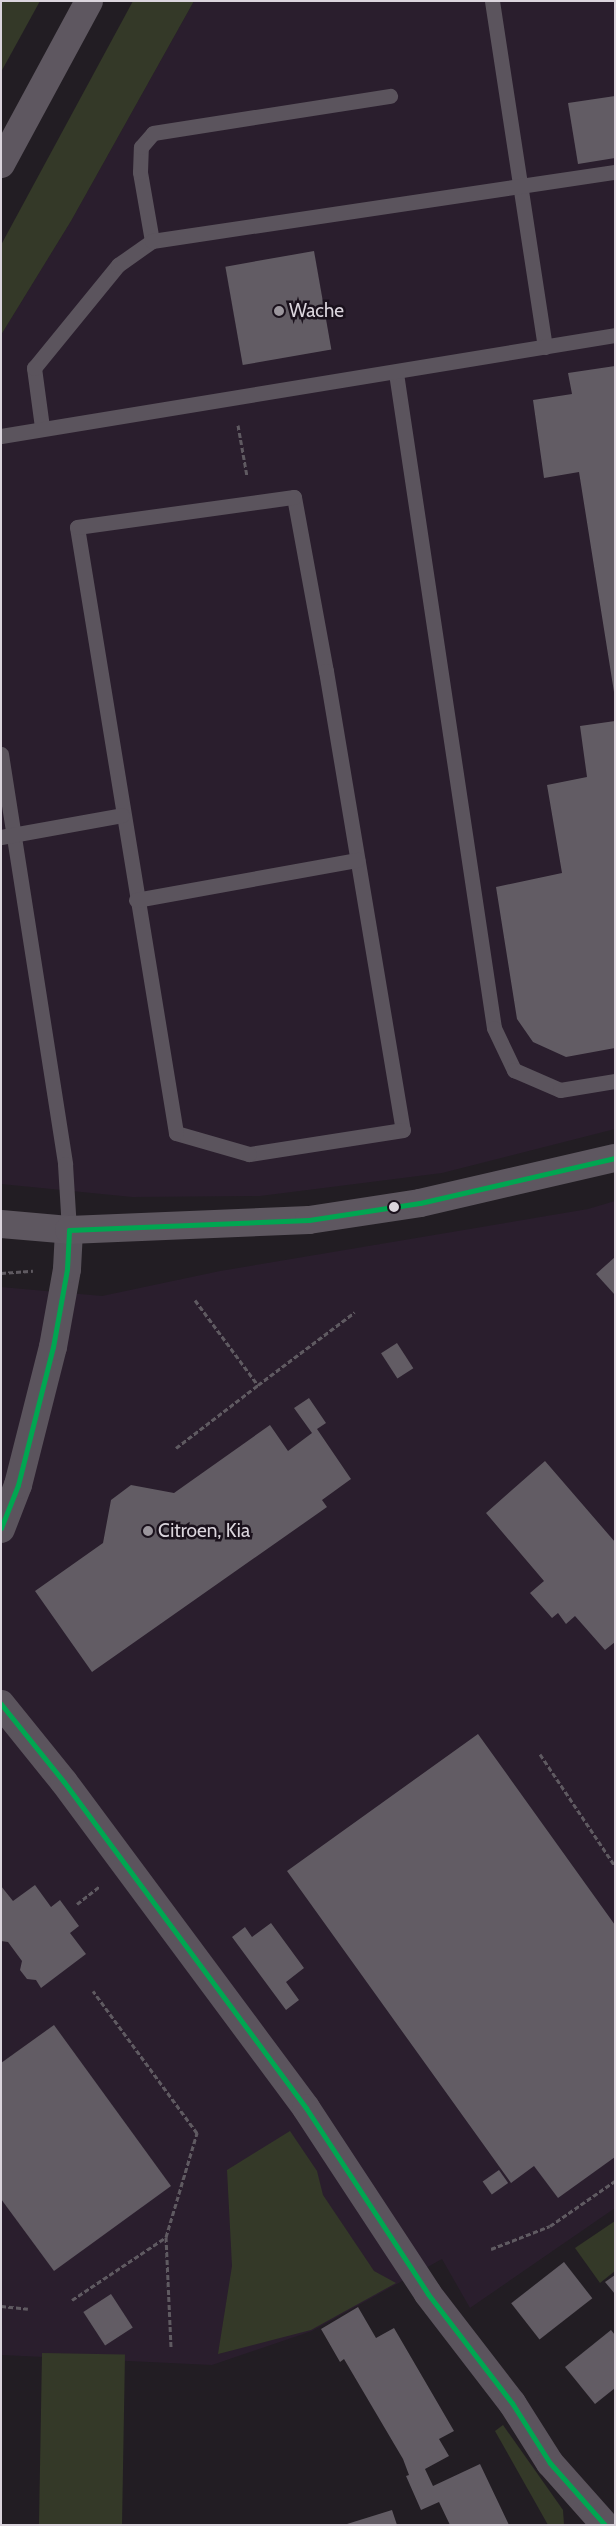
<!DOCTYPE html>
<html>
<head>
<meta charset="utf-8">
<style>
  body { margin:0 }
  #map { position:relative; width:616px; height:2526px; overflow:hidden; background:#221d23; font-family:Cabin,sans-serif }
  div>[style] { position:absolute }
  .built>* { inset:0; background:#2a1e2d }
  .green>* { inset:0; background:#343928; transform-origin:0 0 }
  .building>* { inset:0; background:#625c64; transform-origin:0 0 }
  .path>* { height:3px; margin-top:-1.5px; transform-origin:0; background:repeating-linear-gradient(90deg,#5f5a61 0 5px,transparent 0 7.5px) }
  .lane>* { height:15px; margin:-7.5px; padding:0 7.5px; transform-origin:7.5px; border-radius:7.5px; background:#5b545d }
  .street>* { height:28px; margin:-14px; padding:0 14px; transform-origin:14px; border-radius:14px; background:#5b545d }
  .secondary>* { height:28px; margin:-14px; padding:0 14px; transform-origin:14px; border-radius:14px; background:#5e5760 }
  .bus-1>* { height:5px; margin:-2.5px; padding:0 2.5px; transform-origin:2.5px; border-radius:2.5px; background:#00a651 }
  .dots>* { width:14px; height:14px; translate:-50% -50%; box-sizing:border-box; border:2px solid #1a111c; border-radius:50% }
  span { translate:-50% -50%; white-space:nowrap; text-align:center; line-height:1.15; -webkit-text-stroke:5px #1a111c; paint-order:stroke }
  .poi-label { font-size:19px; color:#dbd5dd }
  .left { translate:0 -50%; text-align:left }
  .frame { position:absolute; inset:0; border:2px solid #dbd5dd; pointer-events:none }
</style>
</head>
<body>
<div id="map">
  <div class="built">
    <div style="clip-path:polygon(194px 1px,615px 1px,615px 1129px,442px 1173px,260px 1196px,132px 1197px,1px 1184px,1px 335px,71px 221px)"></div>
    <div style="clip-path:polygon(615px 1201px,615px 2208px,470px 2308px,442px 2259px,312px 2331px,212px 2365px,1px 2355px,1px 1287px,102px 1296px,220px 1271px,588px 1209px)"></div>
  </div>
  <div class="green">
    <div style="clip-path:polygon(1px 1px,40px 1px,1px 72px)"></div>
    <div style="clip-path:polygon(133px 1px,194px 1px,71px 221px,1px 335px,1px 245px)"></div>
    <div style="clip-path:polygon(290px 2131px,317px 2171px,323px 2195px,374px 2271px,396px 2283px,311px 2330px,218px 2354px,232px 2266px,227px 2170px)"></div>
    <div style="clip-path:polygon(615px 2221px,615px 2271px,600px 2283px,575px 2248px)"></div>
    <div style="left:42px;top:2353px;width:83px;height:172px;rotate:1deg"></div>
    <div style="clip-path:polygon(503px 2425px,563px 2510px,564px 2525px,548px 2525px,495px 2431px)"></div>
  </div>
  <div class="building">
    <div style="clip-path:polygon(615px 96px,615px 158px,578px 164px,568px 103px)"></div>
    <div style="left:314px;top:251px;width:100px;height:90px;rotate:80deg"></div>
    <div style="clip-path:polygon(615px 366px,615px 692px,614px 692px,579px 472px,544px 478px,533px 400px,572px 394px,568px 373px)"></div>
    <div style="clip-path:polygon(615px 721px,615px 1048px,566px 1057px,533px 1042px,517px 1019px,496px 887px,562px 873px,547px 785px,587px 777px,580px 726px)"></div>
    <div style="clip-path:polygon(615px 1257px,615px 1295px,596px 1274px)"></div>
    <div style="left:397px;top:1343px;width:30px;height:19px;rotate:57deg"></div>
    <div style="clip-path:polygon(309px 1398px,326px 1423px,317px 1429px,351px 1479px,322px 1500px,327px 1507px,92px 1672px,35px 1591px,103px 1543px,111px 1500px,131px 1485px,174px 1493px,270px 1425px,288px 1451px,312px 1433px,294px 1408px)"></div>
    <div style="clip-path:polygon(545px 1461px,615px 1542px,615px 1642px,605px 1650px,575px 1616px,566px 1624px,558px 1613px,552px 1618px,530px 1593px,544px 1581px,486px 1513px)"></div>
    <div style="clip-path:polygon(478px 1734px,615px 1925px,615px 2157px,558px 2198px,534px 2166px,511px 2183px,287px 1871px)"></div>
    <div style="clip-path:polygon(35px 1885px,51px 1907px,60px 1900px,79px 1926px,70px 1933px,86px 1954px,41px 1988px,36px 1980px,27px 1979px,20px 1970px,22px 1961px,8px 1942px,1px 1941px,1px 1886px,13px 1901px)"></div>
    <div style="clip-path:polygon(271px 1923px,304px 1968px,286px 1982px,299px 2000px,286px 2010px,232px 1937px,245px 1927px,252px 1937px)"></div>
    <div style="clip-path:polygon(54px 2025px,171px 2186px,54px 2271px,1px 2199px,1px 2063px)"></div>
    <div style="left:499px;top:2170px;width:16px;height:20px;rotate:55deg"></div>
    <div style="left:564px;top:2262px;width:46px;height:67px;rotate:52deg"></div>
    <div style="clip-path:polygon(615px 2275px,615px 2294px,605px 2282px)"></div>
    <div style="left:111px;top:2294px;width:40px;height:33px;rotate:57deg"></div>
    <div style="clip-path:polygon(358px 2307px,376px 2338px,394px 2328px,454px 2431px,439px 2439px,449px 2456px,425px 2469px,433px 2486px,480px 2464px,509px 2525px,450px 2525px,439px 2502px,421px 2510px,406px 2476px,409px 2475px,403px 2459px,344px 2359px,340px 2362px,321px 2329px)"></div>
    <div style="clip-path:polygon(611px 2330px,615px 2335px,615px 2388px,595px 2404px,565px 2367px)"></div>
    <div style="clip-path:polygon(392px 2510px,397px 2525px,347px 2525px,347px 2524px)"></div>
  </div>
  <div class="path">
    <div style="left:238px;top:425px;width:52px;rotate:80deg"></div>
    <div style="left:1px;top:1273px;width:32px;rotate:-4deg"></div>
    <div style="left:195px;top:1300px;width:106px;rotate:53.5deg"></div>
    <div style="left:258px;top:1385px;width:121px;rotate:-37deg"></div>
    <div style="left:176px;top:1448px;width:103px;rotate:-37.5deg"></div>
    <div style="left:540px;top:1754px;width:135px;rotate:56.2deg"></div>
    <div style="left:77px;top:1904px;width:29px;rotate:-38deg"></div>
    <div style="left:166px;top:2237px;width:111px;rotate:87.4deg"></div>
    <div style="left:491px;top:2249px;width:63px;rotate:-21.3deg"></div>
    <div style="left:550px;top:2226px;width:79px;rotate:-34.7deg"></div>
    <div style="left:72px;top:2300px;width:113px;rotate:-33.8deg"></div>
    <div style="left:166px;top:2237px;width:109px;rotate:-73.4deg"></div>
    <div style="left:197px;top:2133px;width:176px;rotate:-126.2deg"></div>
    <div style="left:1px;top:2306px;width:27px;rotate:6deg"></div>
  </div>
  <div class="lane">
    <div style="left:492px;top:1px;width:350px;rotate:81.3deg"></div>
    <div style="left:152px;top:241px;width:70px;rotate:-99.9deg"></div>
    <div style="left:140px;top:172px;width:25px;rotate:-88deg"></div>
    <div style="left:141px;top:147px;width:18px;rotate:-49deg"></div>
    <div style="left:153px;top:133px;width:240px;rotate:-8.9deg"></div>
    <div style="left:396px;top:373px;width:662px;rotate:81.49deg"></div>
    <div style="left:494px;top:1028px;width:47px;rotate:64.5deg"></div>
    <div style="left:514px;top:1070px;width:50px;rotate:23.5deg"></div>
    <div style="left:560px;top:1090px;width:56px;rotate:-9.3deg"></div>
    <div style="left:42px;top:427px;width:60px;rotate:-97.7deg"></div>
    <div style="left:34px;top:368px;width:133px;rotate:-50.8deg"></div>
    <div style="left:118px;top:265px;width:42px;rotate:-35.2deg"></div>
    <div style="left:152px;top:241px;width:468px;rotate:-8.5deg"></div>
    <div style="left:1px;top:436px;width:622px;rotate:-9.34deg"></div>
    <div style="left:294px;top:497px;width:177px;rotate:79.6deg"></div>
    <div style="left:326px;top:671px;width:465px;rotate:80.5deg"></div>
    <div style="left:403px;top:1130px;width:156px;rotate:171.1deg"></div>
    <div style="left:249px;top:1154px;width:76px;rotate:-164deg"></div>
    <div style="left:176px;top:1133px;width:614px;rotate:-99.28deg"></div>
    <div style="left:77px;top:527px;width:219px;rotate:-7.9deg"></div>
    <div style="left:1px;top:754px;width:415px;rotate:81.1deg"></div>
    <div style="left:65px;top:1164px;width:66px;rotate:86.5deg"></div>
    <div style="left:1px;top:837px;width:123px;rotate:-10.3deg"></div>
    <div style="left:136px;top:900px;width:225px;rotate:-10.3deg"></div>
  </div>
  <div class="street">
    <div style="left:1px;top:1529px;width:47px;rotate:-68.9deg"></div>
    <div style="left:18px;top:1485px;width:142px;rotate:-75.8deg"></div>
    <div style="left:53px;top:1347px;width:79px;rotate:-79.8deg"></div>
    <div style="left:67px;top:1269px;width:39px;rotate:-87deg"></div>
    <div style="left:1px;top:1704px;width:100px;rotate:51.1deg"></div>
    <div style="left:64px;top:1782px;width:406px;rotate:53.4deg"></div>
    <div style="left:306px;top:2108px;width:222px;rotate:56.7deg"></div>
    <div style="left:428px;top:2294px;width:138px;rotate:52.4deg"></div>
    <div style="left:512px;top:2403px;width:71px;rotate:57.7deg"></div>
    <div style="left:550px;top:2463px;width:83px;rotate:48.4deg"></div>
  </div>
  <div class="secondary">
    <div style="left:1px;top:164px;width:185px;rotate:-61.6deg"></div>
    <div style="left:1px;top:1224px;width:68px;rotate:5deg"></div>
    <div style="left:69px;top:1230px;width:240px;rotate:-2.4deg"></div>
    <div style="left:309px;top:1220px;width:112px;rotate:-8.7deg"></div>
    <div style="left:420px;top:1203px;width:200px;rotate:-13deg"></div>
  </div>
  <div class="bus-1">
    <div style="left:1px;top:1528px;width:46px;rotate:-68.4deg"></div>
    <div style="left:18px;top:1485px;width:142px;rotate:-75.8deg"></div>
    <div style="left:53px;top:1347px;width:79px;rotate:-79.8deg"></div>
    <div style="left:67px;top:1269px;width:39px;rotate:-87deg"></div>
    <div style="left:69px;top:1230px;width:240px;rotate:-2.4deg"></div>
    <div style="left:309px;top:1220px;width:112px;rotate:-8.7deg"></div>
    <div style="left:420px;top:1203px;width:200px;rotate:-13deg"></div>
    <div style="left:1px;top:1704px;width:100px;rotate:51.1deg"></div>
    <div style="left:64px;top:1782px;width:406px;rotate:53.4deg"></div>
    <div style="left:306px;top:2108px;width:222px;rotate:56.7deg"></div>
    <div style="left:428px;top:2294px;width:138px;rotate:52.4deg"></div>
    <div style="left:512px;top:2403px;width:71px;rotate:57.7deg"></div>
    <div style="left:550px;top:2463px;width:83px;rotate:48.4deg"></div>
  </div>
  <div class="dots">
    <div style="left:279px;top:311px;background:#9a959c"></div>
    <div style="left:394px;top:1207px;background:#dbd5dd"></div>
    <div style="left:148px;top:1531px;background:#9a959c"></div>
  </div>
  <div class="poi-label">
    <span class="left" style="left:289px;top:311px">Wache</span>
    <span class="left" style="left:158px;top:1531px">Citroen, Kia</span>
  </div>
  <div class="frame"></div>
</div>
</body>
</html>
